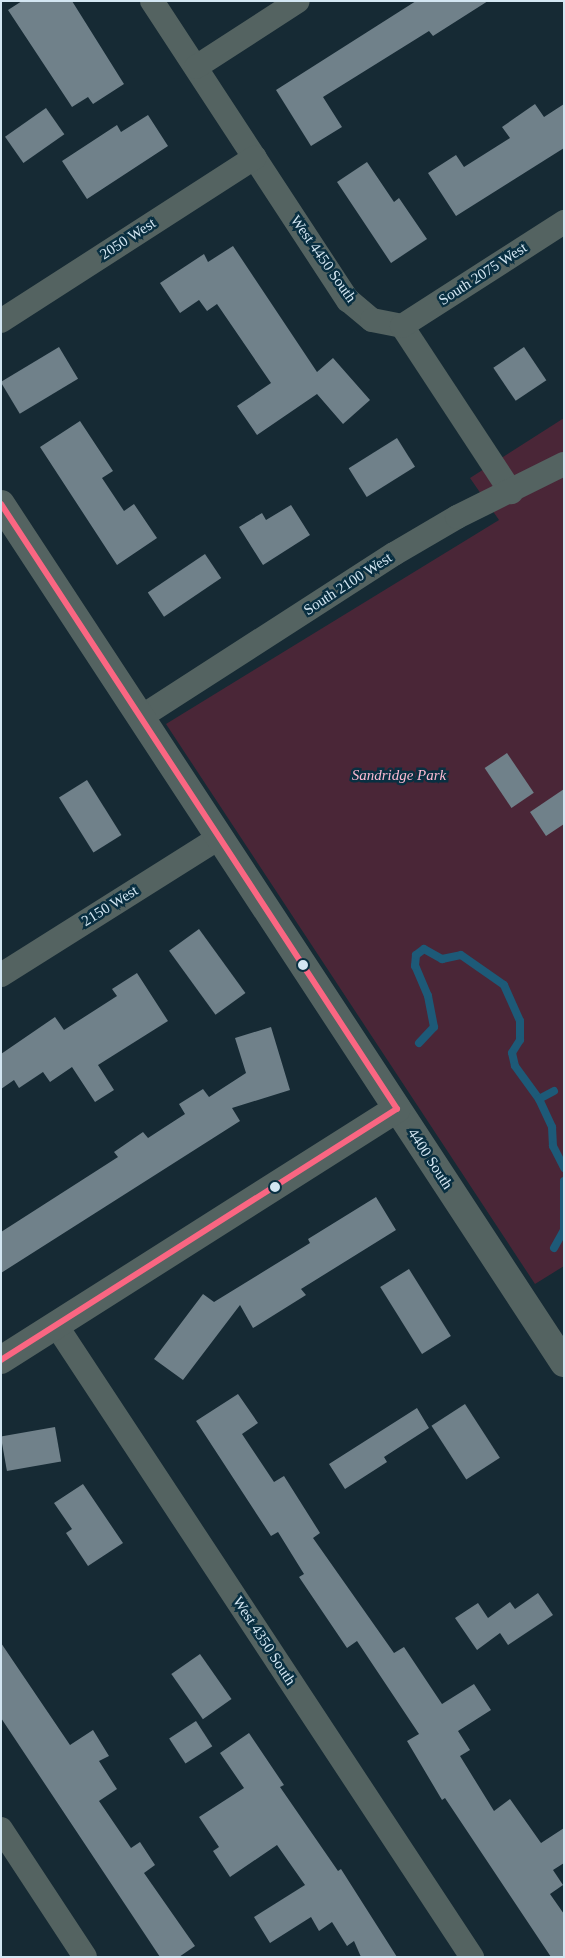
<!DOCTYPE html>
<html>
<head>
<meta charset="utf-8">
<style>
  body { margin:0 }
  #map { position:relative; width:565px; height:1958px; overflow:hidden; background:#162a34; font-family:"Times New Roman",serif }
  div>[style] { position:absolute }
  .green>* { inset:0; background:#4a2637 }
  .stream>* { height:8px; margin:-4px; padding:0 4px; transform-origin:4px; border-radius:4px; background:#1d5a78 }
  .building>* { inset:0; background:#70818a; transform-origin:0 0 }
  .minor>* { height:24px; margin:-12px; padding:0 12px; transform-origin:12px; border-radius:12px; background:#546361 }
  .tertiary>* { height:28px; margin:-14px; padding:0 14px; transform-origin:14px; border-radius:14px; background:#546361 }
  .bus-1>* { height:6px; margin:-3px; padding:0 3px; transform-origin:3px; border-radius:3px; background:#fa6682 }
  .dots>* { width:14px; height:14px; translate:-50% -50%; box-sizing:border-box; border:2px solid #092f41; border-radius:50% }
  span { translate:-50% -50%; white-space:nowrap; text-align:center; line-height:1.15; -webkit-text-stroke:5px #092f41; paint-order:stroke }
  .street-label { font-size:15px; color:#d3e6f2 }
  .park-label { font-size:15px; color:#fabad2; font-style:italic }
  .frame { position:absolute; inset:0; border:2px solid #d3e6f2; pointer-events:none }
</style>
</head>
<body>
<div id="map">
  <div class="green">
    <div style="clip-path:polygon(564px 418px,564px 1266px,535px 1284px,166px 724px,499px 520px,470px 478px)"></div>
  </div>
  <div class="stream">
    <div style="left:419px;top:1043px;width:22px;rotate:-47deg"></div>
    <div style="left:434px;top:1027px;width:32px;rotate:-101deg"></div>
    <div style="left:428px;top:996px;width:33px;rotate:-113deg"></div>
    <div style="left:415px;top:966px;width:11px;rotate:-85deg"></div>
    <div style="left:416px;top:955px;width:10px;rotate:-37deg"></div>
    <div style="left:424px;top:949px;width:21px;rotate:29deg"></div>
    <div style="left:442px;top:959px;width:19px;rotate:-12deg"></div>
    <div style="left:461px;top:955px;width:52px;rotate:34.9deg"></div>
    <div style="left:504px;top:985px;width:39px;rotate:66deg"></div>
    <div style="left:520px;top:1021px;width:19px;rotate:90deg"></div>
    <div style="left:520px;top:1040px;width:15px;rotate:122deg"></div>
    <div style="left:512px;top:1053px;width:13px;rotate:77deg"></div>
    <div style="left:515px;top:1066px;width:41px;rotate:54deg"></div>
    <div style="left:539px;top:1099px;width:17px;rotate:-28deg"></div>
    <div style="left:539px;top:1099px;width:31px;rotate:65deg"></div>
    <div style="left:552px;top:1127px;width:19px;rotate:87deg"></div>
    <div style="left:553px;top:1146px;width:25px;rotate:63deg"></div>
    <div style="left:554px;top:1248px;width:21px;rotate:-61deg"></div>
    <div style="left:564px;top:1230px;width:49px;rotate:-90deg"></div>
  </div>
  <div class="building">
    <div style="clip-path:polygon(22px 1px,72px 1px,124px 84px,93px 104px,88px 97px,72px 107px,8px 10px)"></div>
    <div style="clip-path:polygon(416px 1px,488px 1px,433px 36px,429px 31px,323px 97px,342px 127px,311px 146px,276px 90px)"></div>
    <div style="clip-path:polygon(535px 104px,544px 117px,564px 104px,564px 148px,456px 216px,428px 173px,456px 155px,464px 167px,510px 138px,502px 127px)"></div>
    <div style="left:46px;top:108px;width:32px;height:50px;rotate:55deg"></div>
    <div style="clip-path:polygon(148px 115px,168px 146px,87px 199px,62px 161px,117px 125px,121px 132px)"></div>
    <div style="clip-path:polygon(367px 162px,394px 202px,399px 198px,427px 239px,391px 263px,337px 182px)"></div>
    <div style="clip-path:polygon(233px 246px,317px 372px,333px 358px,370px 400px,343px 424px,317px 394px,257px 435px,237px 406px,271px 383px,217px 304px,207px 311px,199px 300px,180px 313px,160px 283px,204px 254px,208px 262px)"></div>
    <div style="left:59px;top:347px;width:37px;height:68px;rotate:59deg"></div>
    <div style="left:524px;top:347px;width:40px;height:37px;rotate:56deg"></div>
    <div style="clip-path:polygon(80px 421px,113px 471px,102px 478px,124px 511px,134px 504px,157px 538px,117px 565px,40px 447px)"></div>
    <div style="left:397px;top:438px;width:34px;height:57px;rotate:58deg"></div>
    <div style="clip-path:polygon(291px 505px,310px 535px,263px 565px,239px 527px,262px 513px,266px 520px)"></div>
    <div style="left:205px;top:554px;width:29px;height:69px;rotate:56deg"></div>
    <div style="left:507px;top:753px;width:48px;height:27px;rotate:56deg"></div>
    <div style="left:87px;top:780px;width:65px;height:33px;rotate:58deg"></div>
    <div style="clip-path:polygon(564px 789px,564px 824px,546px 836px,530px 812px)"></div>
    <div style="left:199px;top:929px;width:79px;height:37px;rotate:54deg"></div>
    <div style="clip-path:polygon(137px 973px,168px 1021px,98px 1065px,114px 1090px,95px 1102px,72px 1067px,50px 1082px,43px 1072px,19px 1088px,14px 1080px,1px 1089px,1px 1054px,55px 1017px,64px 1030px,117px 996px,112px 989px)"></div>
    <div style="clip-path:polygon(271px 1027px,290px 1090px,232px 1108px,240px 1121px,1px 1273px,1px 1232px,118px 1157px,114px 1152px,143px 1132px,148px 1138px,185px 1114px,179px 1104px,203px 1089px,209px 1097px,246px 1073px,235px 1038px)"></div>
    <div style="clip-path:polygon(376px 1197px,396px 1230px,301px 1289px,306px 1295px,253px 1328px,240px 1305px,183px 1380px,154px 1359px,203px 1294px,214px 1302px,310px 1243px,308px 1239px)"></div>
    <div style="left:409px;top:1269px;width:79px;height:34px;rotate:58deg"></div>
    <div style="clip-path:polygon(238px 1394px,258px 1423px,242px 1434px,274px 1482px,284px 1476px,320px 1533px,313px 1538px,394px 1653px,404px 1647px,442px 1704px,474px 1684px,491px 1710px,458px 1731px,470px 1750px,460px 1756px,494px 1811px,510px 1799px,541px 1843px,564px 1828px,564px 1863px,553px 1870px,563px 1885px,550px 1894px,564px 1914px,564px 1957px,551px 1957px,445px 1798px,442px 1800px,407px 1741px,419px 1734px,357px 1641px,347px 1648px,299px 1577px,304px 1574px,278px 1532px,271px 1536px,196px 1421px)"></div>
    <div style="left:465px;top:1404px;width:64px;height:40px;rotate:57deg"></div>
    <div style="clip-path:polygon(417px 1408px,429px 1428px,384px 1457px,387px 1462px,345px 1489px,329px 1464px)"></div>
    <div style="left:55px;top:1427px;width:35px;height:55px;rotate:80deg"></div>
    <div style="clip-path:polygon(83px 1484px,123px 1543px,88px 1566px,66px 1533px,72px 1529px,54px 1503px)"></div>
    <div style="clip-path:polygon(538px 1593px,553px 1615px,508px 1645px,500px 1633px,477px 1650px,455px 1618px,478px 1603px,488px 1618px,510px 1602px,515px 1609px)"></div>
    <div style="clip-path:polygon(1px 1643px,70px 1745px,93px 1730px,109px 1756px,99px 1761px,117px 1789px,99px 1801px,131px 1848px,140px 1842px,155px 1865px,144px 1873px,195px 1946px,179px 1957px,160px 1957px,1px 1718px)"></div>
    <div style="left:200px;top:1654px;width:55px;height:35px;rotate:55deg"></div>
    <div style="left:196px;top:1721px;width:30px;height:32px;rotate:57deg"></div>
    <div style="clip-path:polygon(249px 1733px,284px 1785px,280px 1787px,338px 1871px,341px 1869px,397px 1957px,361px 1957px,354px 1941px,347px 1946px,332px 1922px,319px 1931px,311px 1917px,270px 1943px,254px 1917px,305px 1885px,277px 1845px,230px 1877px,213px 1851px,219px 1847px,199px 1817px,244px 1788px,220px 1753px)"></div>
  </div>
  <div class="minor">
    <div style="left:152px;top:1px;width:358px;rotate:56.8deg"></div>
    <div style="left:348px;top:300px;width:31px;rotate:40deg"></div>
    <div style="left:372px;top:320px;width:31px;rotate:11deg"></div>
    <div style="left:402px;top:326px;width:199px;rotate:56.7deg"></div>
    <div style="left:196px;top:67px;width:121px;rotate:-32.9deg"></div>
    <div style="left:1px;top:321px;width:302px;rotate:-32.8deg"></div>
    <div style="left:402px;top:326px;width:193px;rotate:-32.7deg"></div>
    <div style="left:141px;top:717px;width:301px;rotate:-32.8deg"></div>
    <div style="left:394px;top:554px;width:73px;rotate:-30.4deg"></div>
    <div style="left:457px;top:517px;width:119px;rotate:-26.4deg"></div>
    <div style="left:1px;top:975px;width:259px;rotate:-32.2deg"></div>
    <div style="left:56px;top:1325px;width:757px;rotate:56.65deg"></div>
    <div style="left:1px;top:1829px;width:153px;rotate:56.7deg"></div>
  </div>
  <div class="tertiary">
    <div style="left:1px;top:504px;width:1027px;rotate:56.76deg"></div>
    <div style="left:1px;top:1360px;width:469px;rotate:-32.4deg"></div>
  </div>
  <div class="bus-1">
    <div style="left:1px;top:504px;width:723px;rotate:56.79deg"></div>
    <div style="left:1px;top:1360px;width:469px;rotate:-32.4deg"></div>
  </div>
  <div class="dots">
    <div style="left:303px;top:965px;background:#d3e6f2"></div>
    <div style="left:275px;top:1187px;background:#d3e6f2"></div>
  </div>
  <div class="street-label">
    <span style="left:128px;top:239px;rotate:-33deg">2050 West</span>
    <span style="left:323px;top:259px;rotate:55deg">West 4450 South</span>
    <span style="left:483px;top:274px;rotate:-33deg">South 2075 West</span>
    <span style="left:348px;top:584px;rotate:-33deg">South 2100 West</span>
    <span style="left:110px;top:906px;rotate:-32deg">2150 West</span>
    <span style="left:430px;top:1159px;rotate:57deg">4400 South</span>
    <span style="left:264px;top:1641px;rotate:57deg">West 4350 South</span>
  </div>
  <div class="park-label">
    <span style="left:399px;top:776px">Sandridge Park</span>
  </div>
  <div class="frame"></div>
</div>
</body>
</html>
